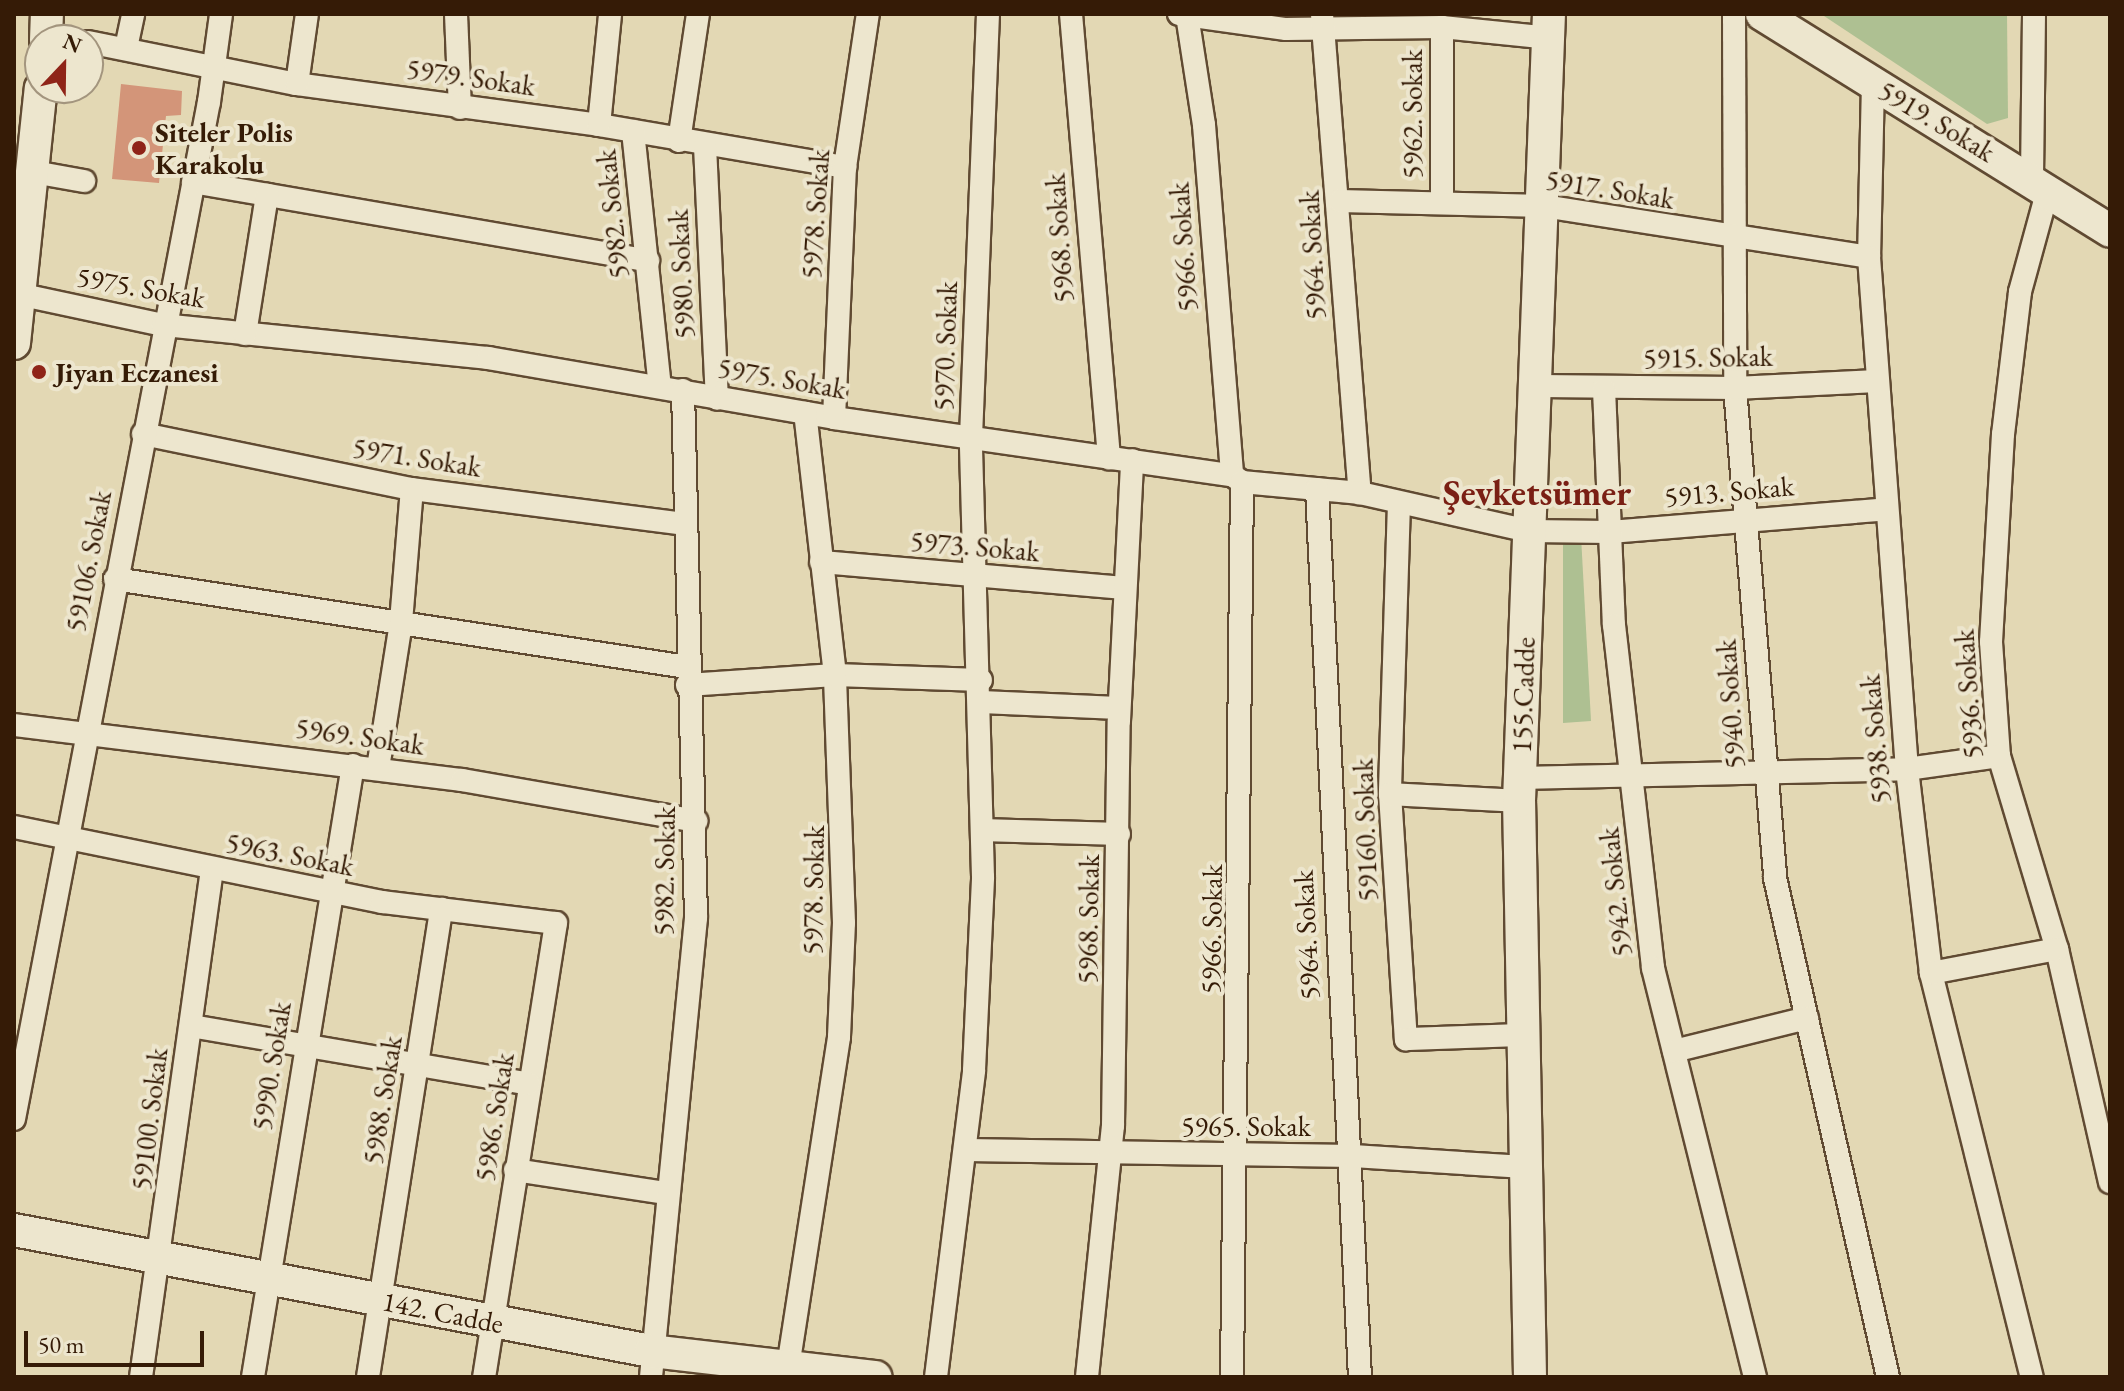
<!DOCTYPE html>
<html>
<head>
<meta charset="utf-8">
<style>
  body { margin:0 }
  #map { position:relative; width:2124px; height:1391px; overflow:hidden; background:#e3d8b4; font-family:"EB Garamond",serif }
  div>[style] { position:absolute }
  .green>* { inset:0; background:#aec092 }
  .building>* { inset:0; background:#d39579 }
  .roads { filter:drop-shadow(2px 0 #604a32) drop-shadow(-2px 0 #604a32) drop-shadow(0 2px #604a32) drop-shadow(0 -2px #604a32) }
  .street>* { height:22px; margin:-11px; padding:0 11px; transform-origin:11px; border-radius:11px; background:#ede6ce }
  .secondary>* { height:32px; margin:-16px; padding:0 16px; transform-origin:16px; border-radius:16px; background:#ede6ce }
  .dots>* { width:22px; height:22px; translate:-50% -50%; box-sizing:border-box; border:4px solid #ede6ce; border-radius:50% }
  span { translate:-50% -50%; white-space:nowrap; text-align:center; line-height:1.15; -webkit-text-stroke:8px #ede6ce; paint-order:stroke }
  .street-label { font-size:28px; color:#351b06 }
  .poi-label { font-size:28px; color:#351b06; font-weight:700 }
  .left { translate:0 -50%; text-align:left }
  .district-label { font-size:36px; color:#7a1f14; font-weight:700 }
  .frame { position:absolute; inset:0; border:16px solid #351b06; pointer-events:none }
  .north { position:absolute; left:24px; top:24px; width:80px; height:80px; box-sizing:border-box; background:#ede6ce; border:2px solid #a3957e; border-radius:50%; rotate:22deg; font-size:22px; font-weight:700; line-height:32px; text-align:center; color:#351b06 }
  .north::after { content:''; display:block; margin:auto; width:28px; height:36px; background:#8f2418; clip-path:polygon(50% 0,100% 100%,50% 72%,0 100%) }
  .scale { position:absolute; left:24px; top:1331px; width:180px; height:36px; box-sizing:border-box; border:4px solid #351b06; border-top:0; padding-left:10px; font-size:24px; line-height:28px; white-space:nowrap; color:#351b06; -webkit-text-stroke:6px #ede6ce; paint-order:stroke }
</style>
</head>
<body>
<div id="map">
  <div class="green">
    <div style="clip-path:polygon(1821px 14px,2007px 14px,2008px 118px,1987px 124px)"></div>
    <div style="clip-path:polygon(1563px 536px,1581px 536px,1591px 721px,1563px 723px)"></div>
  </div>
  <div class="building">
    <div style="clip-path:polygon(121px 84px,182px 91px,181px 115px,166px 116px,159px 183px,112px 179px)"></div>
  </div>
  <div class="roads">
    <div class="street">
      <div style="left:456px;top:14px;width:94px;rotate:87.6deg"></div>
      <div style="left:1071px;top:14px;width:446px;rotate:85.1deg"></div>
      <div style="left:1179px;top:14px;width:108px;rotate:8deg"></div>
      <div style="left:1286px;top:29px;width:156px;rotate:-0.7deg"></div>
      <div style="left:1442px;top:27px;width:109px;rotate:5.8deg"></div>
      <div style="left:1322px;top:14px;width:481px;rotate:85.5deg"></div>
      <div style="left:1734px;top:14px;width:374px;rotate:89.8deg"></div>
      <div style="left:1735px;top:388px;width:492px;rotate:85.3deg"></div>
      <div style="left:1775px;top:878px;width:512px;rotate:77.24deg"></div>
      <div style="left:1187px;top:15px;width:111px;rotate:81.2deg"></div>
      <div style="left:1204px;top:125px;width:351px;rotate:85.4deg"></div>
      <div style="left:1442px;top:27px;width:174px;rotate:90deg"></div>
      <div style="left:88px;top:42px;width:213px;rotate:11.4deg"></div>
      <div style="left:297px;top:84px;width:305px;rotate:7.7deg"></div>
      <div style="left:599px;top:125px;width:250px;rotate:9.7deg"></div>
      <div style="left:126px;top:48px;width:35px;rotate:-78deg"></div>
      <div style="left:1873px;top:83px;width:174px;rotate:91.3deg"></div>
      <div style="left:1869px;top:257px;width:513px;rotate:85.76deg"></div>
      <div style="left:1907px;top:769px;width:205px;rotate:83.3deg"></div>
      <div style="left:1931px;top:973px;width:416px;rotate:76deg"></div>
      <div style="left:297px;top:84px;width:71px;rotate:-81.9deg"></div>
      <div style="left:599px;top:125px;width:112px;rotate:-84.3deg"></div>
      <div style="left:633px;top:131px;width:256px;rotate:84deg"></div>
      <div style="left:679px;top:141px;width:128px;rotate:-81.5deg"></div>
      <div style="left:705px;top:146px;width:253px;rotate:87.3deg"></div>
      <div style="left:34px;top:172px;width:51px;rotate:10.2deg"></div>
      <div style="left:2032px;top:178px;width:164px;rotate:-89.3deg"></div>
      <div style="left:193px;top:182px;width:462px;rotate:9.8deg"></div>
      <div style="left:2047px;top:193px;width:103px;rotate:105.3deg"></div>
      <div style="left:2020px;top:292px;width:143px;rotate:96.8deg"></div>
      <div style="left:2003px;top:434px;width:208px;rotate:93.3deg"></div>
      <div style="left:1991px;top:642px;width:114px;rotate:86deg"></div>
      <div style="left:1999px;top:756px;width:202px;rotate:73.3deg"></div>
      <div style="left:2057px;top:949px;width:239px;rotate:77.2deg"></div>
      <div style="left:1340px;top:201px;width:204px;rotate:1.4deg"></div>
      <div style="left:1544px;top:206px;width:329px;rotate:8.9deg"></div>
      <div style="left:23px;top:295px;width:143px;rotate:12.1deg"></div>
      <div style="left:163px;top:325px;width:327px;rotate:5.8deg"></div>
      <div style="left:488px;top:358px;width:351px;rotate:9.8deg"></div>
      <div style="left:834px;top:418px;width:402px;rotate:8.2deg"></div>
      <div style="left:1232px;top:475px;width:12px;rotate:35deg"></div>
      <div style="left:1242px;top:482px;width:119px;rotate:5.3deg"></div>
      <div style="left:1360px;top:493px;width:173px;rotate:12.7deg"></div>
      <div style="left:1529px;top:531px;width:81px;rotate:0.7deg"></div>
      <div style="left:1610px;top:532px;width:278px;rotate:-4.7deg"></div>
      <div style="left:245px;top:334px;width:141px;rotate:-81deg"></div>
      <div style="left:1540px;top:386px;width:195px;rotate:0.6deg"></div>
      <div style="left:1735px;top:388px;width:142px;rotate:-2.8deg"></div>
      <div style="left:1604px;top:389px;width:236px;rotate:87.6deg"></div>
      <div style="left:1614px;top:625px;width:345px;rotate:83.5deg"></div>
      <div style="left:1653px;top:968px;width:422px;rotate:76deg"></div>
      <div style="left:834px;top:418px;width:251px;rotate:-87.5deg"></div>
      <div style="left:845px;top:167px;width:155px;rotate:-81.5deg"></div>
      <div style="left:143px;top:434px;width:275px;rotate:11.6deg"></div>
      <div style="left:412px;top:489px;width:275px;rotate:7.3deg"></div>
      <div style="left:1317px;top:489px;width:889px;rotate:87.23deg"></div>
      <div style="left:1399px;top:503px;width:291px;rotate:91.8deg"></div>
      <div style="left:1390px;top:794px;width:246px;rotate:86.3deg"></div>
      <div style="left:1406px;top:1039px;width:117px;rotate:-2deg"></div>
      <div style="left:821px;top:562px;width:305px;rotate:4.9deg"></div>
      <div style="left:115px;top:579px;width:579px;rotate:8.75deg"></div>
      <div style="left:687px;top:685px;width:148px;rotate:-3.9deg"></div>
      <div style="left:835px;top:675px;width:146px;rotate:2deg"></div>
      <div style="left:981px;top:702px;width:138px;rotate:2.5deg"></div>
      <div style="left:14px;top:725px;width:451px;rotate:7deg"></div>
      <div style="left:462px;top:780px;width:238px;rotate:9.9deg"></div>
      <div style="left:378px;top:768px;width:148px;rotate:-81deg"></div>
      <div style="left:401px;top:622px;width:133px;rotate:-85.3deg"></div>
      <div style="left:1520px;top:778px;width:387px;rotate:-1.3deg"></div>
      <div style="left:1907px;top:769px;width:93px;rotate:-8deg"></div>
      <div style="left:1390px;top:794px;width:129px;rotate:3.1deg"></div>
      <div style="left:14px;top:827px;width:376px;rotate:11.5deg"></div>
      <div style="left:382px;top:902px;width:175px;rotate:6.9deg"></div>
      <div style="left:556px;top:923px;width:460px;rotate:99deg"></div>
      <div style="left:983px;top:830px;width:136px;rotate:1.7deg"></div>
      <div style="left:1931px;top:973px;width:128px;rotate:-10.8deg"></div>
      <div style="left:191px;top:1026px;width:343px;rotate:9.7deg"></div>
      <div style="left:1674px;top:1051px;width:137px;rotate:-13.9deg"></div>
      <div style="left:14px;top:1119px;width:1036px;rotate:-79.15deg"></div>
      <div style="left:209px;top:102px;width:89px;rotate:-82.2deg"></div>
      <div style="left:966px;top:1150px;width:387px;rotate:0.9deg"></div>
      <div style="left:1353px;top:1156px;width:172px;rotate:3.7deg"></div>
      <div style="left:515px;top:1170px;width:152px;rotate:8.7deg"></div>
      <div style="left:788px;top:1367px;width:334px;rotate:-81.2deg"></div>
      <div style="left:839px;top:1037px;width:114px;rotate:-87.5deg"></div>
      <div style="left:844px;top:923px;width:248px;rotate:-92.1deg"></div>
      <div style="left:835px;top:675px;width:264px;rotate:-96.5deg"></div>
      <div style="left:141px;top:1377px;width:513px;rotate:-82.04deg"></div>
      <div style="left:253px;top:1377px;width:620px;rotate:-80.72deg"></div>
      <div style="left:368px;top:1377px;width:474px;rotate:-81.1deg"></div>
      <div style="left:651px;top:1377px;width:461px;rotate:-84.4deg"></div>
      <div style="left:696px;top:918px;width:528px;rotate:-91.41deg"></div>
      <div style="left:936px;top:1377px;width:309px;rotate:-82.9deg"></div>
      <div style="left:974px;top:1070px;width:193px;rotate:-87.3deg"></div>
      <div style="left:983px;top:877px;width:440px;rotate:-91.6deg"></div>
      <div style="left:971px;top:437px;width:423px;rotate:-87.7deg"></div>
      <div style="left:1087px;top:1377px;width:252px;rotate:-84.1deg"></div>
      <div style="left:1113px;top:1126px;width:405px;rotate:-89.2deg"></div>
      <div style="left:1119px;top:721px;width:261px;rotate:-87.1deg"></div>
      <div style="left:1232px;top:1377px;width:895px;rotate:-89.36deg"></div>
    </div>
    <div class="secondary">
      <div style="left:1762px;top:14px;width:410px;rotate:31.9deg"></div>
      <div style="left:46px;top:40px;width:26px;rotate:-88deg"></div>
      <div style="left:14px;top:343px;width:256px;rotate:-84deg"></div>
      <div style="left:14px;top:1230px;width:648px;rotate:10.76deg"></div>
      <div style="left:651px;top:1351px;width:226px;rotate:6.6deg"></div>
      <div style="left:1530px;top:1377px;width:576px;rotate:-91.09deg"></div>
      <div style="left:1519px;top:801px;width:788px;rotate:-87.82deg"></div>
    </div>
  </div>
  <div class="dots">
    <div style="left:139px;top:148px;background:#8f2418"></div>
    <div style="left:39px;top:372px;background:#8f2418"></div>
  </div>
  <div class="street-label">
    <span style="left:471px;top:77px;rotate:8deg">5979. Sokak</span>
    <span style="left:1412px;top:114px;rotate:-90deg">5962. Sokak</span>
    <span style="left:1937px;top:121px;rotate:31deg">5919. Sokak</span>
    <span style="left:1610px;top:189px;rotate:9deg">5917. Sokak</span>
    <span style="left:612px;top:214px;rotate:-96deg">5982. Sokak</span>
    <span style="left:815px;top:214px;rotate:-86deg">5978. Sokak</span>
    <span style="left:1059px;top:238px;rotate:-94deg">5968. Sokak</span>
    <span style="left:1183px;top:247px;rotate:-94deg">5966. Sokak</span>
    <span style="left:1312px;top:255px;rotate:-93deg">5964. Sokak</span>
    <span style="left:681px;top:274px;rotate:-93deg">5980. Sokak</span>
    <span style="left:141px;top:287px;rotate:10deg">5975. Sokak</span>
    <span style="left:945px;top:346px;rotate:-88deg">5970. Sokak</span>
    <span style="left:1708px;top:357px;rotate:-1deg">5915. Sokak</span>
    <span style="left:782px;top:378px;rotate:10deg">5975. Sokak</span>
    <span style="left:417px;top:457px;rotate:9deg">5971. Sokak</span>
    <span style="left:1729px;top:491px;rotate:-5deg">5913. Sokak</span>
    <span style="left:975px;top:546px;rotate:5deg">5973. Sokak</span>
    <span style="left:88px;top:561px;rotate:-79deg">59106. Sokak</span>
    <span style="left:1968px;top:694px;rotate:-94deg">5936. Sokak</span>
    <span style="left:1523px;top:695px;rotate:-88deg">155.Cadde</span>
    <span style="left:1730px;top:704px;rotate:-94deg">5940. Sokak</span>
    <span style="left:360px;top:736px;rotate:8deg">5969. Sokak</span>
    <span style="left:1875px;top:739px;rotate:-95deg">5938. Sokak</span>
    <span style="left:1365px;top:830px;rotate:-92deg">59160. Sokak</span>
    <span style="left:290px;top:854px;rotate:11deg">5963. Sokak</span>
    <span style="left:664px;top:871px;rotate:-89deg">5982. Sokak</span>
    <span style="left:813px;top:890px;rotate:-89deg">5978. Sokak</span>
    <span style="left:1615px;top:892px;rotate:-96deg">5942. Sokak</span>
    <span style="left:1088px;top:919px;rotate:-89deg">5968. Sokak</span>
    <span style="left:1211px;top:929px;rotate:-89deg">5966. Sokak</span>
    <span style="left:1306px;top:935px;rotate:-93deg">5964. Sokak</span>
    <span style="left:271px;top:1066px;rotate:-81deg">5990. Sokak</span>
    <span style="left:382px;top:1100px;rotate:-81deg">5988. Sokak</span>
    <span style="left:494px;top:1117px;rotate:-81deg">5986. Sokak</span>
    <span style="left:149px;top:1119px;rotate:-83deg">59100. Sokak</span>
    <span style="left:1246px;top:1126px">5965. Sokak</span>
    <span style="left:443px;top:1312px;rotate:11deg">142. Cadde</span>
  </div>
  <div class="poi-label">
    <span class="left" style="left:155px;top:148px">Siteler Polis<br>Karakolu</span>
    <span class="left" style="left:55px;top:372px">Jiyan Eczanesi</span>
  </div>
  <div class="district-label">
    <span style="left:1537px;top:493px">Şevketsümer</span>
  </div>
  <div class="frame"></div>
  <div class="north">N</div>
  <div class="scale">50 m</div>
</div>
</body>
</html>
